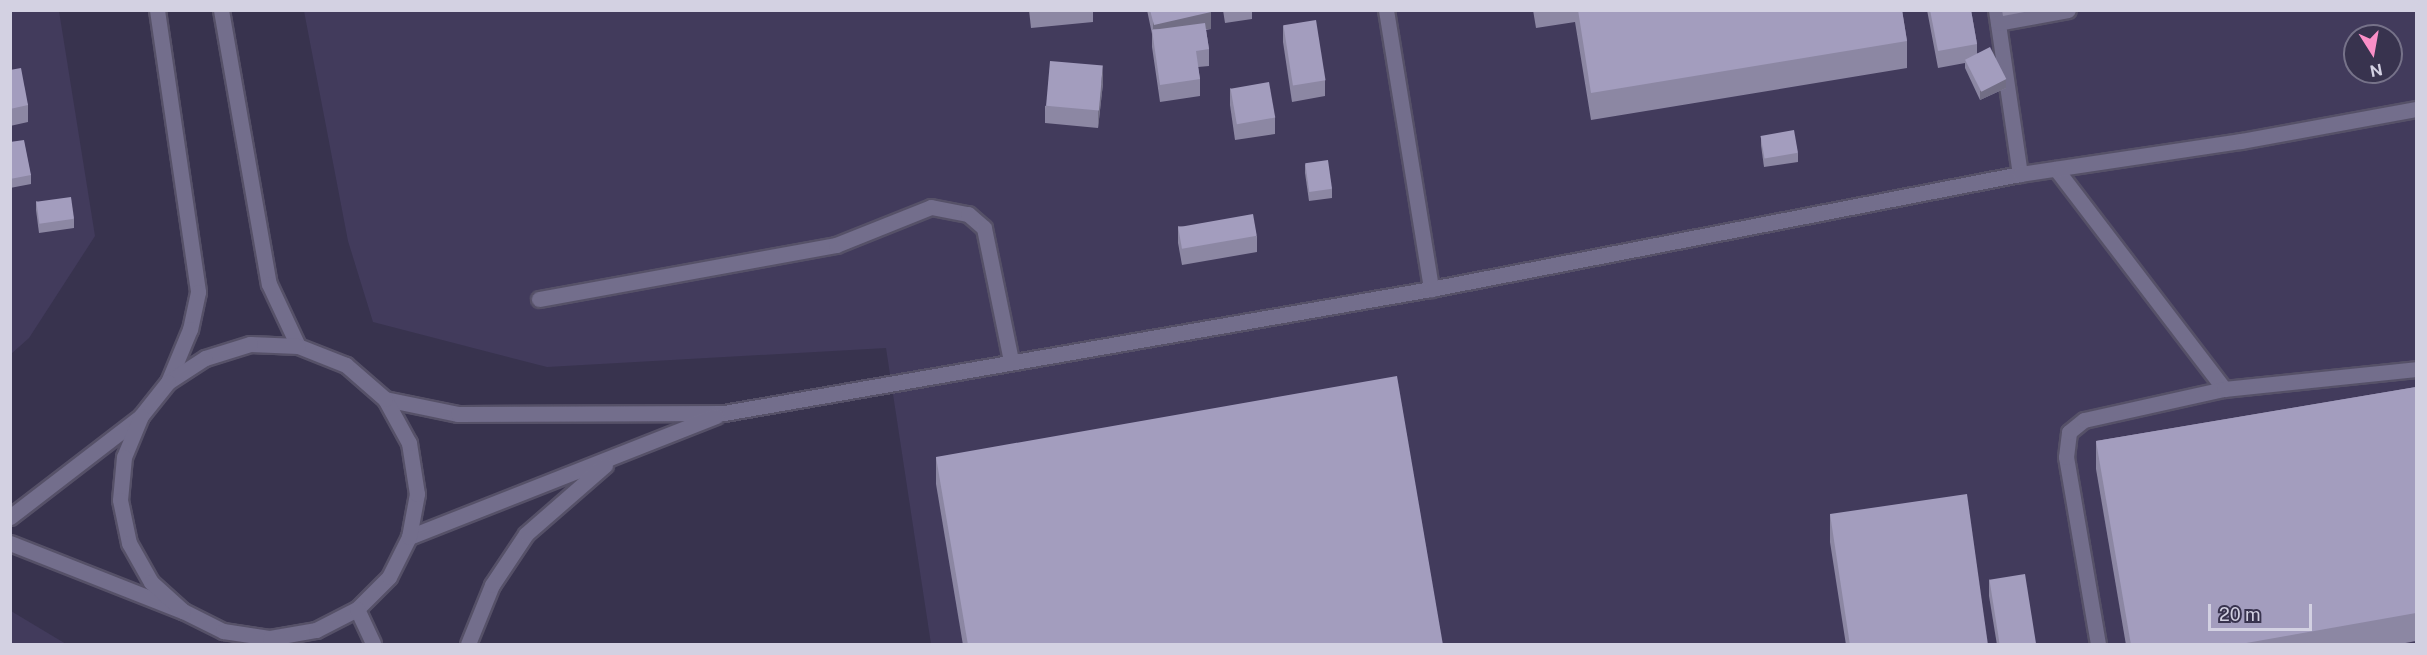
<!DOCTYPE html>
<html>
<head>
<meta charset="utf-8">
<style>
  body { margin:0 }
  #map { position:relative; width:2427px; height:655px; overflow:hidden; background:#38334e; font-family:"Public Sans",sans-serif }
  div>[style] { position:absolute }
  .built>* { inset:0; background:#423b5c }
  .roads { filter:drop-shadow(2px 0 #565168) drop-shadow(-2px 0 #565168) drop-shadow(0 2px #565168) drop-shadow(0 -2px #565168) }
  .minor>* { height:15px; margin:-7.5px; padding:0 7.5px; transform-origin:7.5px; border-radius:7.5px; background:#736e8c }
  .wall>* { inset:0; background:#8c87a3 }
  .shaded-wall>* { inset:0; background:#726e85; transform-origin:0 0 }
  .building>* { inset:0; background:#a39dbe; transform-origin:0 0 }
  span { translate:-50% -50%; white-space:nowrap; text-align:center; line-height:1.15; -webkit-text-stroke:6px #38334e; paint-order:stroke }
  .frame { position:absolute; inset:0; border:12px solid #d3d1e2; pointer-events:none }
  .north { position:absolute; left:2343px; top:24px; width:60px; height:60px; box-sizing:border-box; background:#38334e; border:2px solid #767289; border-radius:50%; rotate:169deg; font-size:16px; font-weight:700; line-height:24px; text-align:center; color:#d3d1e2 }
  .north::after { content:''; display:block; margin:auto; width:21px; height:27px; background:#fa8fc7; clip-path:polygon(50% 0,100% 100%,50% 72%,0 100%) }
  .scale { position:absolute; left:2208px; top:604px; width:104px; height:27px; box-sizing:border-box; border:3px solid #d3d1e2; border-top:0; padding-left:8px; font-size:18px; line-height:21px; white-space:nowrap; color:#d3d1e2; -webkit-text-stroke:4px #38334e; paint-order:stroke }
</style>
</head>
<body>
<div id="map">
  <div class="built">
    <div style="clip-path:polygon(11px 11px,59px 11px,95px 236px,29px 338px,11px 354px)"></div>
    <div style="clip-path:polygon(evenodd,304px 11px,2416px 11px,2416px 644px,931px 644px,886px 348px,547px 367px,373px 322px,348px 241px,304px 11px,2355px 36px,2391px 36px,2391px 72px,2355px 72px,2355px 36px)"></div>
    <div style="clip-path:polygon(10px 611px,11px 611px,66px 644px,11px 644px)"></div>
  </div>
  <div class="roads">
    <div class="minor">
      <div style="left:157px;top:10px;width:285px;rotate:81.7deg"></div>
      <div style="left:198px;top:292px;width:38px;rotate:102deg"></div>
      <div style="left:190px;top:329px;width:57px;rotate:112.5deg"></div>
      <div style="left:221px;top:10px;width:278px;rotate:80.1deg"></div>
      <div style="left:269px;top:284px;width:68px;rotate:64.9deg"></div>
      <div style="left:1386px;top:10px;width:283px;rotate:80.8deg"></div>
      <div style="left:1996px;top:10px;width:166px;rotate:81.7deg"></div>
      <div style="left:1998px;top:23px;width:71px;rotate:-10.5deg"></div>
      <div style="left:2056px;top:169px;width:277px;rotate:52.6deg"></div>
      <div style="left:539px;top:299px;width:302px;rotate:-10.3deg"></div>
      <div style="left:836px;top:245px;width:102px;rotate:-21.8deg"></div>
      <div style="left:931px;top:207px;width:38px;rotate:11deg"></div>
      <div style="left:968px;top:214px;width:21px;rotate:41deg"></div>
      <div style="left:984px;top:228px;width:136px;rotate:78.5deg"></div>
      <div style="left:385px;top:399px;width:75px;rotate:11.6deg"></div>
      <div style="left:458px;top:414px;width:266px;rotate:-0.2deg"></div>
      <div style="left:724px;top:413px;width:718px;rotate:-9.95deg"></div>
      <div style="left:1431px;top:289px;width:600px;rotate:-11.05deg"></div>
      <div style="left:2020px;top:174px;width:223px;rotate:-8.5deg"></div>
      <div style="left:2241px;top:141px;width:178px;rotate:-10.4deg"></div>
      <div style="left:10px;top:517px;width:165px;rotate:-37.6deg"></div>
      <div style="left:409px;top:537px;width:330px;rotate:-21.5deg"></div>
      <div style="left:10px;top:543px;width:186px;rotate:21.5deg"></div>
      <div style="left:183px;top:611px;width:45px;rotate:26.6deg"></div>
      <div style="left:223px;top:631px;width:48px;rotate:8.5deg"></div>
      <div style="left:270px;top:638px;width:47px;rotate:-9.9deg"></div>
      <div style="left:316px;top:630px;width:46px;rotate:-27.1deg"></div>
      <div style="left:357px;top:609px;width:45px;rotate:-45deg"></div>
      <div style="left:389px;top:577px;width:45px;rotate:-63.4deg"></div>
      <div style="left:409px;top:537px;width:44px;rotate:-79.5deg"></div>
      <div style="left:417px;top:494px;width:52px;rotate:-98.9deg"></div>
      <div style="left:409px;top:443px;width:50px;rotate:-118.6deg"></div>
      <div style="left:385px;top:399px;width:52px;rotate:-138.9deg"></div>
      <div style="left:346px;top:365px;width:52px;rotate:-158.4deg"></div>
      <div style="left:298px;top:346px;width:48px;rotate:-177.6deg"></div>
      <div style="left:250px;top:344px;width:47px;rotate:162.7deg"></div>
      <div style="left:205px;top:358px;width:44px;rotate:147deg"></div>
      <div style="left:168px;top:382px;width:43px;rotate:128.5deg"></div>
      <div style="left:141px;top:416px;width:44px;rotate:112.5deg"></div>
      <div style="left:124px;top:457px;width:43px;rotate:95.3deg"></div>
      <div style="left:120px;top:500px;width:44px;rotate:78.2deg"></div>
      <div style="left:129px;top:543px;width:45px;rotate:60.6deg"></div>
      <div style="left:151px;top:582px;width:43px;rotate:42.2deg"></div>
      <div style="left:357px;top:609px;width:38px;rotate:65deg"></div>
      <div style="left:468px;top:644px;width:64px;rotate:-67.9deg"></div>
      <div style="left:492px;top:585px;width:61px;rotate:-56.3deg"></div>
      <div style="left:526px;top:534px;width:105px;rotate:-41.1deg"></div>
      <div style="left:2098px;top:644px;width:190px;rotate:-99.7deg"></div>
      <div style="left:2066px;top:457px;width:25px;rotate:-83deg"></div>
      <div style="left:2069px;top:432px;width:19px;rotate:-39deg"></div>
      <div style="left:2084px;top:420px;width:143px;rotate:-12.5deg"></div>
      <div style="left:2224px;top:389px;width:193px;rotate:-5.9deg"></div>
    </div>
  </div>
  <div class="wall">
    <div style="clip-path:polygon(1029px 10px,1093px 10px,1093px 22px,1031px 28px)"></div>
    <div style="clip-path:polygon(1147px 10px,1210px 10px,1211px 29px,1206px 30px,1209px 49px,1209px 66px,1198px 67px,1200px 79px,1200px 96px,1160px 102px,1152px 47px,1152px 34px)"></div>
    <div style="clip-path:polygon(1223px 10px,1252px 10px,1252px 19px,1225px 23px)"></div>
    <div style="clip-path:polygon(1533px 10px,1902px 10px,1907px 41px,1907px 68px,1591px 120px,1575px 22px,1536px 28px)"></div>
    <div style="clip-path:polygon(1927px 10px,1971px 10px,1977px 44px,1977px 53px,2006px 88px,1980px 100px,1965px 68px,1965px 63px,1938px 68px)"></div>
    <div style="clip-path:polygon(2002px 10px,2035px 10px,2003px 16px)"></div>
    <div style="clip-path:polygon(1283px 25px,1325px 80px,1325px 96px,1292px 102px,1283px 42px)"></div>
    <div style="clip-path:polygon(10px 70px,28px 105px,28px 122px,10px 126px)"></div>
    <div style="clip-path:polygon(1103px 83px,1098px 128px,1045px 123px,1045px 106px)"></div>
    <div style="clip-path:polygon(1230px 88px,1275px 117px,1275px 134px,1235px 140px,1230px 105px)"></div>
    <div style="clip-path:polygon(1761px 136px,1798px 153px,1798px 162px,1764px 167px,1761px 145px)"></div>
    <div style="clip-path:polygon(10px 142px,31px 175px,31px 184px,10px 188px)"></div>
    <div style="clip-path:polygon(1305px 164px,1332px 189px,1332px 198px,1309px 201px,1305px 173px)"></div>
    <div style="clip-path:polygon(36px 201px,74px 219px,74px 228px,39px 233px,36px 210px)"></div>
    <div style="clip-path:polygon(1178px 226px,1257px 236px,1257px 252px,1182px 265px,1178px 243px)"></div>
    <div style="clip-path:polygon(2416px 387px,2416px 641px,2395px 645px,2126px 645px,2096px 469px,2096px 441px)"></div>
    <div style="clip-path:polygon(936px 457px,1443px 645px,963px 645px,936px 484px)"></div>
    <div style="clip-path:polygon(1830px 514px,1988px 645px,1846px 645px,1830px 542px)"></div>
    <div style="clip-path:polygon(1989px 579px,2036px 645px,1997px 645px,1989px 596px)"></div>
  </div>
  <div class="shaded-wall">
    <div style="left:1211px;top:12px;width:17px;height:58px;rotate:90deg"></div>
    <div style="clip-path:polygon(1103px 66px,1103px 83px,1098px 128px,1098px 112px)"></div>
    <div style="clip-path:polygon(2006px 79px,2006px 88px,1980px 100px,1980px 91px)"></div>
  </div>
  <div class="building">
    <div style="clip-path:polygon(1150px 10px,1210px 10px,1211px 12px,1154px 25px)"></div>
    <div style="clip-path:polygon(1578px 10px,1902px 10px,1907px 41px,1591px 93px)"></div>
    <div style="clip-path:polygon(1930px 10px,1971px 10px,1977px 44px,1938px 51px)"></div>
    <div style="left:1316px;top:20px;width:61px;height:33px;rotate:81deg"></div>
    <div style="clip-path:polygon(1205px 23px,1209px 49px,1196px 51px,1200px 79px,1160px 85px,1152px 30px)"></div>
    <div style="left:1990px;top:47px;width:36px;height:28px;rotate:63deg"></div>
    <div style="left:1050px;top:61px;width:53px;height:45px;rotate:5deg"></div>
    <div style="clip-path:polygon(21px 68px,28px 105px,10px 109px,10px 70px)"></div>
    <div style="left:1269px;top:82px;width:36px;height:39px;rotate:80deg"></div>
    <div style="left:1794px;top:130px;width:23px;height:34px;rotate:80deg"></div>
    <div style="clip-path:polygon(24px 140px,31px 175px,10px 179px,10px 142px)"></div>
    <div style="left:1328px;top:160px;width:29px;height:23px;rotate:82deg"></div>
    <div style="left:71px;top:197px;width:22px;height:35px;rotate:82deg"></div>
    <div style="left:1253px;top:214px;width:22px;height:76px;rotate:80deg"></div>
    <div style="clip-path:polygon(1397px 376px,1443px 645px,968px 645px,936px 457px)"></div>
    <div style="clip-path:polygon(2416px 387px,2416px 613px,2235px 645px,2131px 645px,2096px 441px)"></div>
    <div style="clip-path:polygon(1967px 494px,1988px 645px,1850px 645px,1830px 514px)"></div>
    <div style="left:2025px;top:574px;width:72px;height:36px;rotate:81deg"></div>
  </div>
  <div class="frame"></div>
  <div class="north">N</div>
  <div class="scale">20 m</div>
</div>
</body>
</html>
